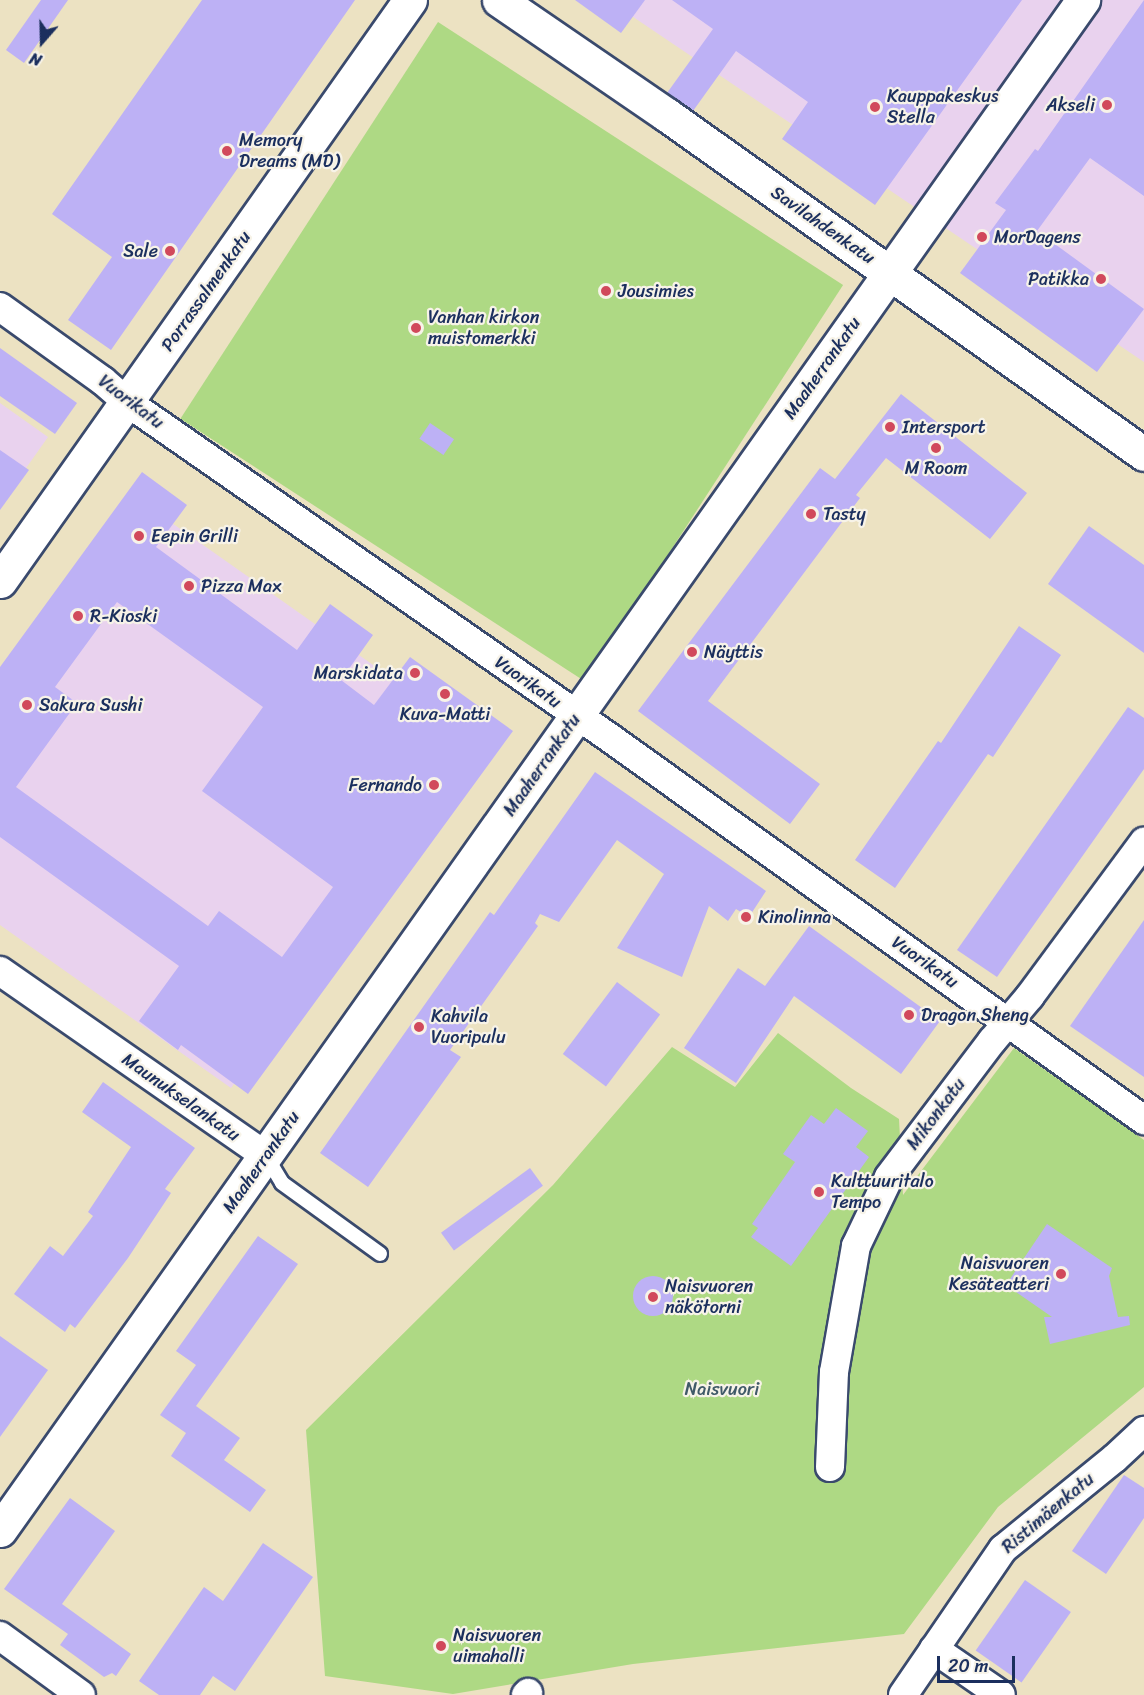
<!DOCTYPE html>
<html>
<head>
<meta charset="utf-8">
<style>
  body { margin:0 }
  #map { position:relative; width:1144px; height:1695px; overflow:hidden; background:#ece2c2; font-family:Sriracha,sans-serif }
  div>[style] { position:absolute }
  .built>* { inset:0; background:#e9d2ee }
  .green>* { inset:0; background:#aed984; transform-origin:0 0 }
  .building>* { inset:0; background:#bdb1f5; transform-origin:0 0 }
  .round { border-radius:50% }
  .roads { filter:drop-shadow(2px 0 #3a4a6d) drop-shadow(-2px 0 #3a4a6d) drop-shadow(0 2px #3a4a6d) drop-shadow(0 -2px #3a4a6d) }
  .lane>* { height:14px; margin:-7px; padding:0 7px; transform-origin:7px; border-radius:7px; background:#fff }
  .street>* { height:28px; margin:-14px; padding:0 14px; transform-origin:14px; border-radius:14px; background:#fff }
  .secondary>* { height:33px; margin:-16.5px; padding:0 16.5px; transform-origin:16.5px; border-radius:16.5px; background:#fff }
  .dots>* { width:16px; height:16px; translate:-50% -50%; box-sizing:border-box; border:3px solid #f7f3e8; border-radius:50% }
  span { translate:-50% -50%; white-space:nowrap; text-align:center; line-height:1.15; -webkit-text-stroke:4.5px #f7f3e8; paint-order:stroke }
  .poi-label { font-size:18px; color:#1b2f5e }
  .left { translate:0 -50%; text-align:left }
  .right { translate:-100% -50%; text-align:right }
  .street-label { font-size:18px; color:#1b2f5e }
  .park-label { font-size:18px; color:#405a68 }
  .north { position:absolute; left:12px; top:12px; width:60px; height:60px; -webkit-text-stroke:4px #f7f3e8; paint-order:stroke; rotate:200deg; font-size:16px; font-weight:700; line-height:24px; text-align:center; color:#1b2f5e }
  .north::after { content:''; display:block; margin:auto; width:21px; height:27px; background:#1b2f5e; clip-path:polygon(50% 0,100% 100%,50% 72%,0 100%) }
  .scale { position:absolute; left:937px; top:1656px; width:78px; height:27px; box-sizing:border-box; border:3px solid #1b2f5e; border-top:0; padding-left:8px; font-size:18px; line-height:21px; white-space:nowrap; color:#1b2f5e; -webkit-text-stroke:4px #f7f3e8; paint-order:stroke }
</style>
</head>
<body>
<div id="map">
  <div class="built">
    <div style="clip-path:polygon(608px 0,1144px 0,1144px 362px)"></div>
    <div style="clip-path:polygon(0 403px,48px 437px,0 505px)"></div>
    <div style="clip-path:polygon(135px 497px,478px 739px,231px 1088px,0 925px,0 688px)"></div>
  </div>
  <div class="green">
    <div style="left:438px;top:22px;width:483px;height:473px;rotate:33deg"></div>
    <div style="clip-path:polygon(778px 1033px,851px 1088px,899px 1119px,903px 1195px,1014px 1048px,1144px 1140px,1144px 1387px,998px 1507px,904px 1634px,633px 1664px,453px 1694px,325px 1676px,306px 1430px,553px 1185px,672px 1047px,735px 1087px)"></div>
  </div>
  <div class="building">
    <div style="clip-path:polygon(41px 0,68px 0,24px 63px,6px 50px)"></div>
    <div style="clip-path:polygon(202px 0,355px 0,111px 350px,68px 320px,112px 257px,52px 214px)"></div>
    <div style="clip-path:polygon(575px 0,645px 0,621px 33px)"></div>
    <div style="clip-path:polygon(672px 0,1022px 0,875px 205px,782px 139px,808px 102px,736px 51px,693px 111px,667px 93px,713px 29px)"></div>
    <div style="clip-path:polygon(1144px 0,1144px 196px,1090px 158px,1037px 231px,1144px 309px,1097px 372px,960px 273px,1006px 210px,995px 203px,1035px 149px,1038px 151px)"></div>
    <div style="clip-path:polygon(0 348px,77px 403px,55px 434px,0 396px)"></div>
    <div style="clip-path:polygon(901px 394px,1027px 493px,990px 539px,886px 458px,856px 495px,860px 498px,708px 701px,820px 784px,790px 824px,638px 711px,820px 468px,835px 479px)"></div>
    <div style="left:430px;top:423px;width:29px;height:19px;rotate:34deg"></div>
    <div style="clip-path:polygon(0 450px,29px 470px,0 510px)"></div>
    <div style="clip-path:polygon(evenodd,142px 472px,187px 505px,156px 547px,297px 650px,330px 604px,373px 635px,341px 680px,374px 705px,410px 657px,513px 731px,248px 1094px,181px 1045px,178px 1050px,139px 1021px,179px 966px,0 837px,0 667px,142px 472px,117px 602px,263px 707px,202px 791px,333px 887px,282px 957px,219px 911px,208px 926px,16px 787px,77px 703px,55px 687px,117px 602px)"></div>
    <div style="clip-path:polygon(1089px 526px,1144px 565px,1144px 653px,1048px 584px)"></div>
    <div style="clip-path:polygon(1019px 626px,1061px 655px,993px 757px,988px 754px,895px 888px,855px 860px,938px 741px,941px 743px)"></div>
    <div style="clip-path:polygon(1128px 707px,1144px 718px,1144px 769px,997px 977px,957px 950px)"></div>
    <div style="clip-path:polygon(595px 772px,766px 891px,749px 917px,736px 909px,728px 921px,709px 906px,682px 977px,617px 948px,664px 874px,617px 840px,559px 922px,540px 914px,535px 923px,538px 926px,450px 1050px,461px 1057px,368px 1187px,320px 1153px,490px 912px,494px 915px)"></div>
    <div style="clip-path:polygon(1144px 920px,1144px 1077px,1070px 1026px)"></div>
    <div style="clip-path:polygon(809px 926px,940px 1021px,901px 1074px,794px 996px,736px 1083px,684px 1048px,738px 968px,765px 986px)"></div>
    <div style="left:617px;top:982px;width:54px;height:90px;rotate:37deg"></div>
    <div style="clip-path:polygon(103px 1082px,195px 1148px,165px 1189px,171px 1193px,128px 1258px,75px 1328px,70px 1324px,65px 1332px,14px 1294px,50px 1246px,63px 1256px,93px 1216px,88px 1212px,131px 1147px,82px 1112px)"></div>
    <div style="clip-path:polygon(836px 1108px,868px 1131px,856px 1147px,869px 1157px,791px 1266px,751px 1237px,758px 1228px,752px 1224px,795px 1162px,783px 1154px,811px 1115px,824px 1124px)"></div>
    <div style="left:530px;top:1168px;width:22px;height:110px;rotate:54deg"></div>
    <div style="clip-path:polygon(1047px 1224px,1112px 1268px,1109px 1276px,1118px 1317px,1129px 1316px,1130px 1325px,1050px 1344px,1044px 1317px,1052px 1317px,1006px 1285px)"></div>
    <div style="clip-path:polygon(258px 1236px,298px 1264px,196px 1406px,240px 1438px,224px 1460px,266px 1490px,250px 1512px,171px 1456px,186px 1433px,160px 1415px,196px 1365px,176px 1351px)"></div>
    <div class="round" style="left:633px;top:1276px;width:40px;height:40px"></div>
    <div style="clip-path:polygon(0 1336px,48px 1370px,0 1437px)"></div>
    <div style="clip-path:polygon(1124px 1475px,1144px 1488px,1144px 1518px,1106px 1574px,1072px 1551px)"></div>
    <div style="clip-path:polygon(70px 1498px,115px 1531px,62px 1604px,131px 1654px,116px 1676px,112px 1673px,104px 1677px,60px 1645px,68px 1634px,4px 1589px)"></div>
    <div style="clip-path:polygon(263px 1543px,313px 1577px,235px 1691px,213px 1676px,200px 1695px,159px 1695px,139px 1681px,204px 1587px,223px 1601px)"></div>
    <div style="left:1025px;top:1580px;width:56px;height:86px;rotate:35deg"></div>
  </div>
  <div class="roads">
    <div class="lane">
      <div style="left:266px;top:1156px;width:31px;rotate:59deg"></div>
      <div style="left:282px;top:1183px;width:121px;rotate:35.9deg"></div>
    </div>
    <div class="street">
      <div style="left:0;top:307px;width:127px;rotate:35.7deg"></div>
      <div style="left:103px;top:381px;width:32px;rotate:41deg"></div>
      <div style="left:127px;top:402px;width:588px;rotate:34.82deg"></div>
      <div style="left:610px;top:738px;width:657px;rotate:35.58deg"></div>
      <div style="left:0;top:971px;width:324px;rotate:34.8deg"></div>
      <div style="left:830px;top:1467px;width:95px;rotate:-87.6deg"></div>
      <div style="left:834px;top:1372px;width:128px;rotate:-80.1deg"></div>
      <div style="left:856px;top:1246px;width:76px;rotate:-64.4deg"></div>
      <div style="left:889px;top:1177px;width:171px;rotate:-52.9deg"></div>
      <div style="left:992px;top:1041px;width:59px;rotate:-49.8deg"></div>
      <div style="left:1030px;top:996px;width:192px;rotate:-53.5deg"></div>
      <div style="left:0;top:1636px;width:100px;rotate:36.1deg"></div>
      <div style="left:934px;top:1649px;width:81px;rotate:34.5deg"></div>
      <div style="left:526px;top:1695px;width:3px;rotate:-45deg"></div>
      <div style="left:903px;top:1695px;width:177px;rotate:-55.6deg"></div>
      <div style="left:1003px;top:1549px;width:144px;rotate:-39.1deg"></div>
      <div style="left:1115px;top:1458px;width:40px;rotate:-43deg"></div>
    </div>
    <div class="secondary">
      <div style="left:499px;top:0;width:204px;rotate:34.4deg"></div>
      <div style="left:667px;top:115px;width:585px;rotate:35.4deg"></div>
      <div style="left:0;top:581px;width:711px;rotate:-54.79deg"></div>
      <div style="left:0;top:1530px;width:1875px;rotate:-54.71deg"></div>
    </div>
  </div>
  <div class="dots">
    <div style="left:1107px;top:105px;background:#d1495b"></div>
    <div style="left:875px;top:107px;background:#d1495b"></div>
    <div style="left:227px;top:151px;background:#d1495b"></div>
    <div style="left:982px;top:237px;background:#d1495b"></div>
    <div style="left:170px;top:251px;background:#d1495b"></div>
    <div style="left:1101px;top:279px;background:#d1495b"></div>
    <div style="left:606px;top:291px;background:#d1495b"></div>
    <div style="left:416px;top:328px;background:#d1495b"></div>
    <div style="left:890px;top:427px;background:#d1495b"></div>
    <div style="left:936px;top:448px;background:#d1495b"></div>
    <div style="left:811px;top:514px;background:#d1495b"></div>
    <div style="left:139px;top:536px;background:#d1495b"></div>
    <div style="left:189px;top:586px;background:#d1495b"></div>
    <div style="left:78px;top:616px;background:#d1495b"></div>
    <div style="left:692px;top:652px;background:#d1495b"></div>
    <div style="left:415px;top:673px;background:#d1495b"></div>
    <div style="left:445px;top:694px;background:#d1495b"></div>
    <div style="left:27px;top:705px;background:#d1495b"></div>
    <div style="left:434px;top:785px;background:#d1495b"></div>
    <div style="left:746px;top:917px;background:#d1495b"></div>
    <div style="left:909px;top:1015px;background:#d1495b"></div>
    <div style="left:419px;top:1027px;background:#d1495b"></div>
    <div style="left:819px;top:1192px;background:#d1495b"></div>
    <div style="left:1061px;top:1274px;background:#d1495b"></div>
    <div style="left:653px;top:1297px;background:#d1495b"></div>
    <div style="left:441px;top:1646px;background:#d1495b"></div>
  </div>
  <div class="poi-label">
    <span class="left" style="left:887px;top:107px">Kauppakeskus<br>Stella</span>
    <span class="right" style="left:1095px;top:105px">Akseli</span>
    <span class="left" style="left:239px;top:151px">Memory<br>Dreams (MD)</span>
    <span class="left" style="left:994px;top:237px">MorDagens</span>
    <span class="right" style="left:158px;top:251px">Sale</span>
    <span class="right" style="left:1089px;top:279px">Patikka</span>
    <span class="left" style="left:618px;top:291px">Jousimies</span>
    <span class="left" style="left:428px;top:328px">Vanhan kirkon<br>muistomerkki</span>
    <span class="left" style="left:902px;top:427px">Intersport</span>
    <span style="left:936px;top:468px">M Room</span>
    <span class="left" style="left:823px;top:514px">Tasty</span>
    <span class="left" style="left:151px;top:536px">Eepin Grilli</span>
    <span class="left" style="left:201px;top:586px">Pizza Max</span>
    <span class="left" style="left:90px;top:616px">R-Kioski</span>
    <span class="left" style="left:704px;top:652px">Näyttis</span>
    <span class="right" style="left:403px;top:673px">Marskidata</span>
    <span class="left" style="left:39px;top:705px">Sakura Sushi</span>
    <span style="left:445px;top:714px">Kuva-Matti</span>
    <span class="right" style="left:422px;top:785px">Fernando</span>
    <span class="left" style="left:758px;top:917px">Kinolinna</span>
    <span class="left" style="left:921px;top:1015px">Dragon Sheng</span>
    <span class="left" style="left:431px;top:1027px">Kahvila<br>Vuoripulu</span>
    <span class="left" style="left:831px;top:1192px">Kulttuuritalo<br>Tempo</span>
    <span class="right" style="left:1049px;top:1274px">Naisvuoren<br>Kesäteatteri</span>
    <span class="left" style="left:665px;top:1297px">Naisvuoren<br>näkötorni</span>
    <span class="left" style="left:453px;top:1646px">Naisvuoren<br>uimahalli</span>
  </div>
  <div class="street-label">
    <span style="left:823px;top:225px;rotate:35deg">Savilahdenkatu</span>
    <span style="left:206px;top:291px;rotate:-55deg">Porrassalmenkatu</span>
    <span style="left:822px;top:368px;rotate:-55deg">Maaherrankatu</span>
    <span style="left:131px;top:402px;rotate:37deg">Vuorikatu</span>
    <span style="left:528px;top:682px;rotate:35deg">Vuorikatu</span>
    <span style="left:542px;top:765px;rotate:-55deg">Maaherrankatu</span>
    <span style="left:925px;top:962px;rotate:35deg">Vuorikatu</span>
    <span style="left:181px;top:1097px;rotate:35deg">Maunukselankatu</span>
    <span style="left:936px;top:1114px;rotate:-53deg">Mikonkatu</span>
    <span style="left:261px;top:1162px;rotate:-55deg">Maaherrankatu</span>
    <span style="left:1048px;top:1513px;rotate:-40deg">Ristimäenkatu</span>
  </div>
  <div class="park-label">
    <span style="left:722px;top:1389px">Naisvuori</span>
  </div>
  <div class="north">N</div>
  <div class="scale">20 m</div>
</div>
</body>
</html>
